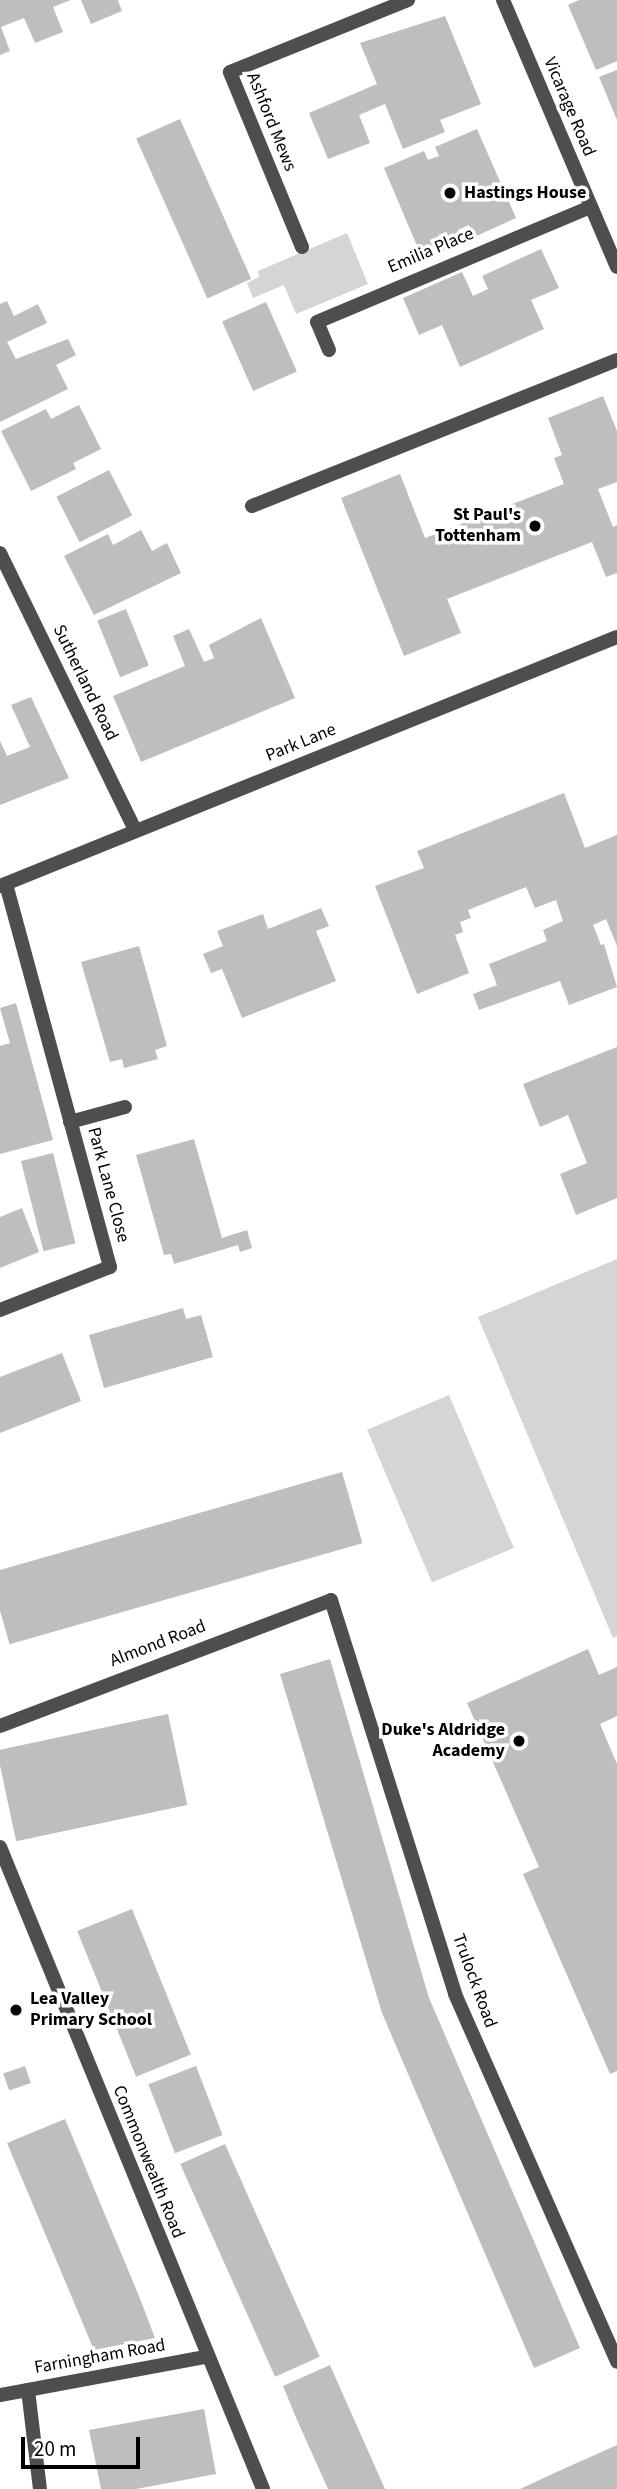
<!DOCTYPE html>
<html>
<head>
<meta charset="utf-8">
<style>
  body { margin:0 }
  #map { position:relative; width:617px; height:2489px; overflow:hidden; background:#fff; font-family:"Source Sans 3",sans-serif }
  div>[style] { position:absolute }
  .green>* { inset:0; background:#d5d5d5; transform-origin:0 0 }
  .building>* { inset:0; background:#bebebe; transform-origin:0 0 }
  .service>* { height:14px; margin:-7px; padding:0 7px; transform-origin:7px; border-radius:7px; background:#4e4e4e }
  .minor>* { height:14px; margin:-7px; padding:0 7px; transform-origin:7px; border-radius:7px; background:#4e4e4e }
  .dots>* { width:19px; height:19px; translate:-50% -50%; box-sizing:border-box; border:4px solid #fff; border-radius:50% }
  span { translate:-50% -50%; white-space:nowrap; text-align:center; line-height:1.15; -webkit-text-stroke:7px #fff; paint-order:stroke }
  .street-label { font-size:18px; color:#000 }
  .poi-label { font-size:18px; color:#000; font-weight:700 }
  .left { translate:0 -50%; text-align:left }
  .right { translate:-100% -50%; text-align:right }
  .scale { position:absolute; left:21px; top:2437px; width:119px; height:32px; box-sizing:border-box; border:4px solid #000; border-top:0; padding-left:9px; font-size:21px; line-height:24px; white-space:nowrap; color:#000; -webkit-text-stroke:5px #fff; paint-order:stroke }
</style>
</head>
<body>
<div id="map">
  <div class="green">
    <div style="clip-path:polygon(347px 233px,368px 284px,296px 314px,284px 285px,253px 298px,247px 283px,259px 277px,258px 271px)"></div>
    <div style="clip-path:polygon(617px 1259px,617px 1636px,613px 1638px,478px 1317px)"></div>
    <div style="left:449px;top:1395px;width:166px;height:89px;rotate:67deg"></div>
  </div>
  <div class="building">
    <div style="clip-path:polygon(0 0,71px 0,53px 7px,63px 32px,35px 43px,24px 18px,1px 27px,10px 51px,0 55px)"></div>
    <div style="clip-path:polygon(81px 0,118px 0,122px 11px,91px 24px)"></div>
    <div style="clip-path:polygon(579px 0,617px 0,617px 61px,596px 70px,568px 5px)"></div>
    <div style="clip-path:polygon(445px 16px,481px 104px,440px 120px,445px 132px,403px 149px,385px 104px,359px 115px,370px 143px,328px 159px,309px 113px,377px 84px,360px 43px)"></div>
    <div style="clip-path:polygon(617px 70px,617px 120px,599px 77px)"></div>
    <div style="left:180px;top:119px;width:175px;height:48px;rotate:66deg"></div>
    <div style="clip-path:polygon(477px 129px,516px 218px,474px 237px,469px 225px,458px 230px,463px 242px,423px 260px,384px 168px,424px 151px,428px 160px,439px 156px,435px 147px)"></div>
    <div style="clip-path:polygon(541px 249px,559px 288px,531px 300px,544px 329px,460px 367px,442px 325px,419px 335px,403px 298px,462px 272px,473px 296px,488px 289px,482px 276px)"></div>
    <div style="clip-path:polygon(7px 301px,14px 316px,38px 304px,47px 323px,7px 342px,16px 359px,68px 339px,76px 355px,56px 365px,68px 389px,0 422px,0 304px)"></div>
    <div style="left:266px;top:302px;width:76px;height:48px;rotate:66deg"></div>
    <div style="clip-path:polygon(603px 396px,617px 431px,617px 482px,598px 489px,613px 527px,617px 525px,617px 573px,606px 577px,592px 542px,447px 599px,461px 633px,404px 656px,341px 498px,400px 474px,425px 538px,564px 484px,554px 458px,562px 455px,548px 418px)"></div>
    <div style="clip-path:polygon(79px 405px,101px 449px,73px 463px,76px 469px,31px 491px,1px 431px,46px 409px,51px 419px)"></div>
    <div style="left:109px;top:470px;width:51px;height:59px;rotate:63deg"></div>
    <div style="clip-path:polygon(141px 530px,152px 551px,167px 543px,181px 573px,94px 615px,64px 556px,108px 534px,113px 545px)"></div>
    <div style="left:126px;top:609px;width:61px;height:31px;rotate:68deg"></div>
    <div style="clip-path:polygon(261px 618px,295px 698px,141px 762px,113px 696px,185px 666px,173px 636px,189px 629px,204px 662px,214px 658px,209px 645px)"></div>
    <div style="clip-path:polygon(31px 697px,69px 778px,0 805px,0 741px,7px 756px,30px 747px,11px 705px)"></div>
    <div style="clip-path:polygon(564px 793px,585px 848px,617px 835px,617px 946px,606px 919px,593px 925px,601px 945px,604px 944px,617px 987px,569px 1005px,560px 981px,479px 1010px,473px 994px,497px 985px,489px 964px,547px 941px,543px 930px,563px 921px,556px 900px,535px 908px,526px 887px,468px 910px,471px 918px,460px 922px,463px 932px,455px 935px,469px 973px,417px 994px,375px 886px,424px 868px,417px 851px)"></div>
    <div style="clip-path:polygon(321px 908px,329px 926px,316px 931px,336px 981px,242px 1018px,222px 969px,211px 973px,203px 954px,223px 946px,217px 931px,263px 914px,268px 929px)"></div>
    <div style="clip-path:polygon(139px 946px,167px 1046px,155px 1050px,158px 1059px,124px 1068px,122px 1059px,110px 1062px,81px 962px)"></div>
    <div style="clip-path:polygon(16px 1003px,53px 1140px,0 1154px,0 1046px,10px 1043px,0 1008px)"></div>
    <div style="clip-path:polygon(617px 1047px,617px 1198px,576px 1215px,560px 1174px,587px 1163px,568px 1115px,540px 1127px,523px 1084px)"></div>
    <div style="clip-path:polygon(194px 1139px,222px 1238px,247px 1230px,252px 1248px,240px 1252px,238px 1245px,174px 1264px,171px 1254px,164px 1255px,136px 1155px)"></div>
    <div style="left:53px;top:1153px;width:93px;height:33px;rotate:76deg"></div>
    <div style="clip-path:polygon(22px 1208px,39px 1252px,0 1268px,0 1217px)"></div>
    <div style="clip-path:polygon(183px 1308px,186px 1319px,201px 1315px,213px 1357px,104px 1388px,89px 1335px)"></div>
    <div style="clip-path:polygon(62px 1353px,81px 1401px,0 1433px,0 1377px)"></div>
    <div style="left:342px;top:1472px;width:74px;height:367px;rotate:74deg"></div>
    <div style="clip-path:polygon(588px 1649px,599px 1675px,617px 1667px,617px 1716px,600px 1724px,617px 1764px,617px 2071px,610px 2074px,523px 1874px,539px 1867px,467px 1703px)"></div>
    <div style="clip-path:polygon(330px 1659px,429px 1998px,580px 2348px,534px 2368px,382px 2013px,280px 1674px)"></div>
    <div style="left:168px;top:1714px;width:93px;height:175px;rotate:78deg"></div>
    <div style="left:132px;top:1909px;width:157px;height:59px;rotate:68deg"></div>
    <div style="left:25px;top:2066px;width:18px;height:23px;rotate:71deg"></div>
    <div style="left:196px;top:2066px;width:74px;height:51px;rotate:69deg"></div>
    <div style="clip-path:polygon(65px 2119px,139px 2296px,155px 2338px,94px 2350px,7px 2143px)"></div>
    <div style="left:225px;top:2144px;width:233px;height:49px;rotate:66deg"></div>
    <div style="clip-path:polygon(330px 2365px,345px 2399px,385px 2489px,328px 2489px,297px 2420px,283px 2386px)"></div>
    <div style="clip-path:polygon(204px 2409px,216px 2474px,136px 2489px,101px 2489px,89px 2430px)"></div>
    <div style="clip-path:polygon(617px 2445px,617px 2489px,520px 2489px,561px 2470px)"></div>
  </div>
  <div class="service">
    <div style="left:252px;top:506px;width:393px;rotate:-21.8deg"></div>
    <div style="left:28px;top:2390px;width:100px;rotate:83.1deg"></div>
  </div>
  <div class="minor">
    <div style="left:503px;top:0;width:290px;rotate:66.9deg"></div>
    <div style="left:302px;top:247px;width:189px;rotate:-112.4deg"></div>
    <div style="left:230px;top:72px;width:192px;rotate:-22deg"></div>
    <div style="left:329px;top:350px;width:30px;rotate:-113deg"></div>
    <div style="left:317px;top:322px;width:297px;rotate:-22.8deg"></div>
    <div style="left:0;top:553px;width:308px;rotate:64deg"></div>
    <div style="left:0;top:886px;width:665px;rotate:-21.98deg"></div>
    <div style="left:70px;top:1122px;width:57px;rotate:-15.3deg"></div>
    <div style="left:0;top:1310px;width:118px;rotate:-21.4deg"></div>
    <div style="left:110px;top:1267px;width:397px;rotate:-105.2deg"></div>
    <div style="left:0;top:1726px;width:354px;rotate:-20.8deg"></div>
    <div style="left:331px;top:1600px;width:413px;rotate:72.5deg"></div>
    <div style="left:455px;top:1994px;width:402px;rotate:66.2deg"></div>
    <div style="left:0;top:1847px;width:694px;rotate:67.72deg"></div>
    <div style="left:0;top:2395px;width:209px;rotate:-10.5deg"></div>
  </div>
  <div class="dots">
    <div style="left:450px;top:193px;background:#000"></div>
    <div style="left:535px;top:526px;background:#000"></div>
    <div style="left:519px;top:1741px;background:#000"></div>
    <div style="left:16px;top:2010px;background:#000"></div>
  </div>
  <div class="street-label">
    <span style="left:569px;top:107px;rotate:67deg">Vicarage Road</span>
    <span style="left:271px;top:122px;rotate:68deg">Ashford Mews</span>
    <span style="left:431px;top:251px;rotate:-23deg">Emilia Place</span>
    <span style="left:85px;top:683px;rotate:64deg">Sutherland Road</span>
    <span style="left:301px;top:743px;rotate:-22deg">Park Lane</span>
    <span style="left:108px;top:1185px;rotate:75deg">Park Lane Close</span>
    <span style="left:158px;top:1644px;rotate:-21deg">Almond Road</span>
    <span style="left:474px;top:1981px;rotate:70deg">Trulock Road</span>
    <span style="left:148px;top:2162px;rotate:68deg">Commonwealth Road</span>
    <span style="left:100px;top:2357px;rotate:-10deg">Farningham Road</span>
  </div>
  <div class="poi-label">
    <span class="left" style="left:464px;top:193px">Hastings House</span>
    <span class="right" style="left:521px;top:526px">St Paul's<br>Tottenham</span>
    <span class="right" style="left:505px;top:1741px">Duke's Aldridge<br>Academy</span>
    <span class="left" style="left:30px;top:2010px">Lea Valley<br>Primary School</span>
  </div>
  <div class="scale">20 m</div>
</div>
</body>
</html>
